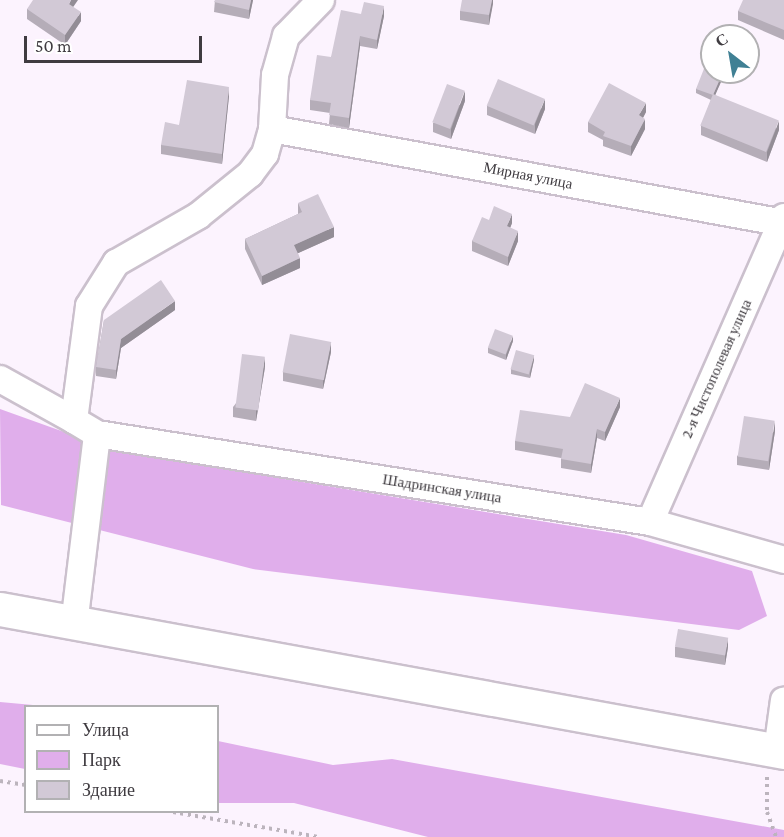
<!DOCTYPE html>
<html>
<head>
<meta charset="utf-8">
<style>
  body { margin:0 }
  #map { position:relative; width:784px; height:837px; overflow:hidden; background:#fcf3fe; font-family:"Crimson Pro",serif }
  div>[style] { position:absolute }
  .green>* { inset:0; background:#e0aeeb }
  .path>* { height:4px; margin-top:-2px; transform-origin:0; background:repeating-linear-gradient(90deg,#bcb4bd 0 3px,transparent 0 7.5px) }
  .roads { filter:drop-shadow(2px 0 #cbc0cd) drop-shadow(-2px 0 #cbc0cd) drop-shadow(0 2px #cbc0cd) drop-shadow(0 -2px #cbc0cd) }
  .minor>* { height:26px; margin:-13px; padding:0 13px; transform-origin:13px; border-radius:13px; background:#fff }
  .primary>* { height:33px; margin:-16.5px; padding:0 16.5px; transform-origin:16.5px; border-radius:16.5px; background:#fff }
  .wall>* { inset:0; background:#b5adb8 }
  .shaded-wall>* { inset:0; background:#938d96 }
  .building>* { inset:0; background:#d2c9d6; transform-origin:0 0 }
  span { translate:-50% -50%; white-space:nowrap; text-align:center; line-height:1.15; -webkit-text-stroke:5px #fff; paint-order:stroke }
  .street-label { font-size:15px; color:#3f3b40 }
  .legend { position:absolute; left:24px; top:705px; width:195px; height:108px; box-sizing:border-box; background:#fff; border:2px solid #b2b1b3; margin:0; padding:8px 10px; list-style:none; font-size:18px; color:#3f3b40 }
  .legend li { display:flex; align-items:center; gap:12px; height:30px }
  .legend b { width:30px; border:2px solid #b2b1b3 }
  .north { position:absolute; left:700px; top:24px; width:60px; height:60px; box-sizing:border-box; background:#fff; border:2px solid #b2b1b3; border-radius:50%; rotate:329deg; font-size:16px; font-weight:700; line-height:24px; text-align:center; color:#3f3b40 }
  .north::after { content:''; display:block; margin:auto; width:21px; height:27px; background:#408094; clip-path:polygon(50% 0,100% 100%,50% 72%,0 100%) }
  .scale { position:absolute; left:24px; top:36px; width:178px; height:27px; box-sizing:border-box; border:3px solid #3f3b40; border-top:0; padding-left:8px; font-size:18px; line-height:21px; white-space:nowrap; color:#3f3b40; -webkit-text-stroke:4px #fff; paint-order:stroke }
</style>
</head>
<body>
<div id="map">
  <div class="green">
    <div style="clip-path:polygon(0 409px,120px 452px,626px 535px,752px 571px,767px 616px,739px 630px,253px 569px,1px 505px)"></div>
    <div style="clip-path:polygon(0 702px,44px 706px,26px 706px,25px 769px,0 764px)"></div>
    <div style="clip-path:polygon(218px 741px,333px 765px,392px 759px,784px 830px,784px 837px,428px 837px,294px 803px,218px 803px)"></div>
  </div>
  <div class="path">
    <div style="left:767px;top:777px;width:35px;rotate:90deg"></div>
    <div style="left:767px;top:812px;width:27px;rotate:70deg"></div>
    <div style="left:0;top:781px;width:26px;rotate:9deg"></div>
    <div style="left:173px;top:812px;width:149px;rotate:9.7deg"></div>
  </div>
  <div class="roads">
    <div class="minor">
      <div style="left:272px;top:129px;width:521px;rotate:10.4deg"></div>
      <div style="left:0;top:379px;width:85px;rotate:29deg"></div>
      <div style="left:97px;top:434px;width:560px;rotate:9.04deg"></div>
      <div style="left:650px;top:522px;width:139px;rotate:15.8deg"></div>
      <div style="left:650px;top:522px;width:333px;rotate:-66.3deg"></div>
      <div style="left:74px;top:625px;width:192px;rotate:-83.1deg"></div>
      <div style="left:97px;top:434px;width:27px;rotate:-149deg"></div>
      <div style="left:74px;top:420px;width:115px;rotate:-82.5deg"></div>
      <div style="left:89px;top:306px;width:51px;rotate:-57.9deg"></div>
      <div style="left:116px;top:263px;width:95px;rotate:-29.8deg"></div>
      <div style="left:198px;top:216px;width:67px;rotate:-38.9deg"></div>
      <div style="left:250px;top:174px;width:25px;rotate:-53deg"></div>
      <div style="left:265px;top:154px;width:26px;rotate:-74deg"></div>
      <div style="left:272px;top:129px;width:54px;rotate:-86.8deg"></div>
      <div style="left:275px;top:75px;width:41px;rotate:-74.2deg"></div>
      <div style="left:286px;top:36px;width:50px;rotate:-45.8deg"></div>
      <div style="left:777px;top:751px;width:51px;rotate:-82.2deg"></div>
    </div>
    <div class="primary">
      <div style="left:0;top:609px;width:797px;rotate:10.34deg"></div>
    </div>
  </div>
  <div class="wall">
    <div style="clip-path:polygon(215px 0,253px 0,249px 19px,214px 12px)"></div>
    <div style="clip-path:polygon(493px 0,489px 25px,460px 20px,460px 11px)"></div>
    <div style="clip-path:polygon(784px 0,784px 40px,738px 20px,738px 11px)"></div>
    <div style="clip-path:polygon(73px 7px,81px 21px,65px 45px,27px 19px,27px 9px)"></div>
    <div style="clip-path:polygon(361px 14px,384px 16px,377px 49px,360px 46px,349px 128px,329px 124px,330px 113px,310px 110px,310px 100px,331px 57px)"></div>
    <div style="clip-path:polygon(725px 72px,715px 95px,779px 130px,767px 162px,701px 135px,701px 126px,711px 100px,696px 93px,696px 89px)"></div>
    <div style="clip-path:polygon(229px 96px,222px 164px,161px 154px,161px 145px,179px 125px)"></div>
    <div style="clip-path:polygon(465px 101px,451px 139px,433px 132px,433px 123px)"></div>
    <div style="clip-path:polygon(487px 106px,545px 109px,535px 134px,487px 115px)"></div>
    <div style="clip-path:polygon(646px 112px,643px 118px,645px 129px,631px 156px,603px 146px,603px 140px,588px 132px,588px 122px)"></div>
    <div style="clip-path:polygon(298px 203px,334px 237px,298px 253px,300px 268px,262px 285px,245px 249px,245px 239px,298px 214px)"></div>
    <div style="clip-path:polygon(489px 220px,512px 223px,510px 228px,518px 241px,508px 266px,472px 251px,472px 241px)"></div>
    <div style="clip-path:polygon(175px 310px,121px 348px,116px 379px,96px 376px,96px 367px,104px 320px)"></div>
    <div style="clip-path:polygon(513px 341px,506px 360px,488px 353px,488px 348px)"></div>
    <div style="clip-path:polygon(331px 352px,323px 389px,283px 381px,283px 372px)"></div>
    <div style="clip-path:polygon(534px 360px,530px 378px,511px 374px,511px 369px)"></div>
    <div style="clip-path:polygon(265px 367px,256px 421px,233px 417px,233px 407px)"></div>
    <div style="clip-path:polygon(620px 407px,605px 441px,597px 438px,591px 473px,561px 468px,561px 458px,515px 450px,515px 441px,570px 417px)"></div>
    <div style="clip-path:polygon(775px 431px,769px 470px,737px 465px,737px 456px)"></div>
    <div style="clip-path:polygon(675px 647px,728px 647px,725px 665px,675px 657px)"></div>
  </div>
  <div class="shaded-wall">
    <div style="clip-path:polygon(71px 0,78px 0,69px 13px,69px 4px)"></div>
    <div style="clip-path:polygon(251px 0,253px 0,249px 19px,249px 10px)"></div>
    <div style="clip-path:polygon(492px 0,493px 0,493px 4px,489px 25px,489px 15px)"></div>
    <div style="clip-path:polygon(384px 6px,384px 16px,377px 49px,377px 40px)"></div>
    <div style="clip-path:polygon(81px 12px,81px 21px,65px 45px,65px 35px)"></div>
    <div style="clip-path:polygon(360px 36px,360px 46px,349px 128px,349px 118px)"></div>
    <div style="clip-path:polygon(723px 72px,725px 73px,713px 100px,713px 95px)"></div>
    <div style="clip-path:polygon(229px 87px,229px 96px,222px 164px,222px 154px)"></div>
    <div style="clip-path:polygon(465px 91px,465px 101px,451px 139px,451px 129px)"></div>
    <div style="clip-path:polygon(545px 99px,545px 109px,535px 134px,535px 124px)"></div>
    <div style="clip-path:polygon(646px 103px,646px 112px,639px 125px,639px 115px)"></div>
    <div style="clip-path:polygon(645px 119px,645px 129px,631px 156px,631px 146px)"></div>
    <div style="clip-path:polygon(779px 121px,779px 130px,767px 162px,767px 152px)"></div>
    <div style="clip-path:polygon(512px 214px,512px 223px,507px 236px,507px 226px)"></div>
    <div style="clip-path:polygon(334px 227px,334px 237px,294px 255px,294px 245px)"></div>
    <div style="clip-path:polygon(518px 231px,518px 241px,508px 266px,508px 257px)"></div>
    <div style="clip-path:polygon(300px 258px,300px 268px,262px 285px,262px 276px)"></div>
    <div style="clip-path:polygon(175px 301px,175px 310px,121px 348px,116px 379px,116px 370px,121px 339px)"></div>
    <div style="clip-path:polygon(513px 336px,513px 341px,506px 360px,506px 355px)"></div>
    <div style="clip-path:polygon(331px 342px,331px 352px,323px 389px,323px 380px)"></div>
    <div style="clip-path:polygon(534px 355px,534px 360px,530px 378px,530px 373px)"></div>
    <div style="clip-path:polygon(265px 357px,265px 367px,256px 421px,256px 411px)"></div>
    <div style="clip-path:polygon(620px 398px,620px 407px,605px 441px,605px 432px)"></div>
    <div style="clip-path:polygon(775px 421px,775px 431px,769px 470px,769px 461px)"></div>
    <div style="clip-path:polygon(597px 429px,597px 438px,591px 473px,591px 464px)"></div>
    <div style="clip-path:polygon(728px 638px,728px 647px,725px 665px,725px 655px)"></div>
  </div>
  <div class="building">
    <div style="clip-path:polygon(33px 0,71px 0,69px 4px,81px 12px,65px 35px,27px 9px)"></div>
    <div style="clip-path:polygon(215px 0,251px 0,249px 10px,214px 2px)"></div>
    <div style="clip-path:polygon(462px 0,492px 0,489px 15px,460px 11px)"></div>
    <div style="clip-path:polygon(743px 0,784px 0,784px 30px,738px 11px)"></div>
    <div style="clip-path:polygon(364px 2px,384px 6px,377px 40px,360px 36px,349px 118px,329px 115px,331px 103px,310px 100px,317px 55px,331px 57px,341px 10px,361px 14px)"></div>
    <div style="clip-path:polygon(707px 61px,712px 63px,712px 72px,723px 72px,713px 95px,696px 89px)"></div>
    <div style="left:498px;top:79px;width:51px;height:29px;rotate:23deg"></div>
    <div style="clip-path:polygon(187px 80px,229px 87px,222px 154px,161px 145px,165px 122px,179px 125px)"></div>
    <div style="clip-path:polygon(609px 83px,646px 103px,639px 115px,645px 119px,631px 146px,603px 136px,605px 132px,588px 122px)"></div>
    <div style="left:447px;top:84px;width:19px;height:41px;rotate:21deg"></div>
    <div style="left:713px;top:94px;width:71px;height:34px;rotate:22deg"></div>
    <div style="clip-path:polygon(318px 194px,334px 227px,294px 245px,300px 258px,262px 276px,245px 239px,302px 212px,298px 203px)"></div>
    <div style="clip-path:polygon(494px 206px,512px 214px,507px 226px,518px 231px,508px 257px,472px 241px,482px 217px,489px 220px)"></div>
    <div style="clip-path:polygon(161px 280px,175px 301px,121px 339px,116px 370px,96px 367px,104px 320px)"></div>
    <div style="left:495px;top:329px;width:19px;height:20px;rotate:21deg"></div>
    <div style="left:290px;top:334px;width:42px;height:39px;rotate:11deg"></div>
    <div style="left:516px;top:350px;width:19px;height:20px;rotate:16deg"></div>
    <div style="left:242px;top:354px;width:23px;height:54px;rotate:7deg"></div>
    <div style="clip-path:polygon(585px 383px,620px 398px,605px 432px,597px 429px,591px 464px,561px 459px,563px 449px,515px 441px,520px 410px,570px 417px)"></div>
    <div style="left:744px;top:416px;width:31px;height:41px;rotate:9deg"></div>
    <div style="left:678px;top:629px;width:51px;height:18px;rotate:10deg"></div>
  </div>
  <div class="street-label">
    <span style="left:528px;top:176px;rotate:11deg">Мирная улица</span>
    <span style="left:717px;top:369px;rotate:-66deg">2-я Чистополевая улица</span>
    <span style="left:442px;top:489px;rotate:9deg">Шадринская улица</span>
  </div>
  <ul class="legend">
  <li><b style="height:8px;background:#fff"></b>Улица</li>
  <li><b style="height:16px;background:#e0aeeb"></b>Парк</li>
  <li><b style="height:16px;background:#d2c9d6"></b>Здание</li>
  </ul>
  <div class="north">С</div>
  <div class="scale">50 m</div>
</div>
</body>
</html>
